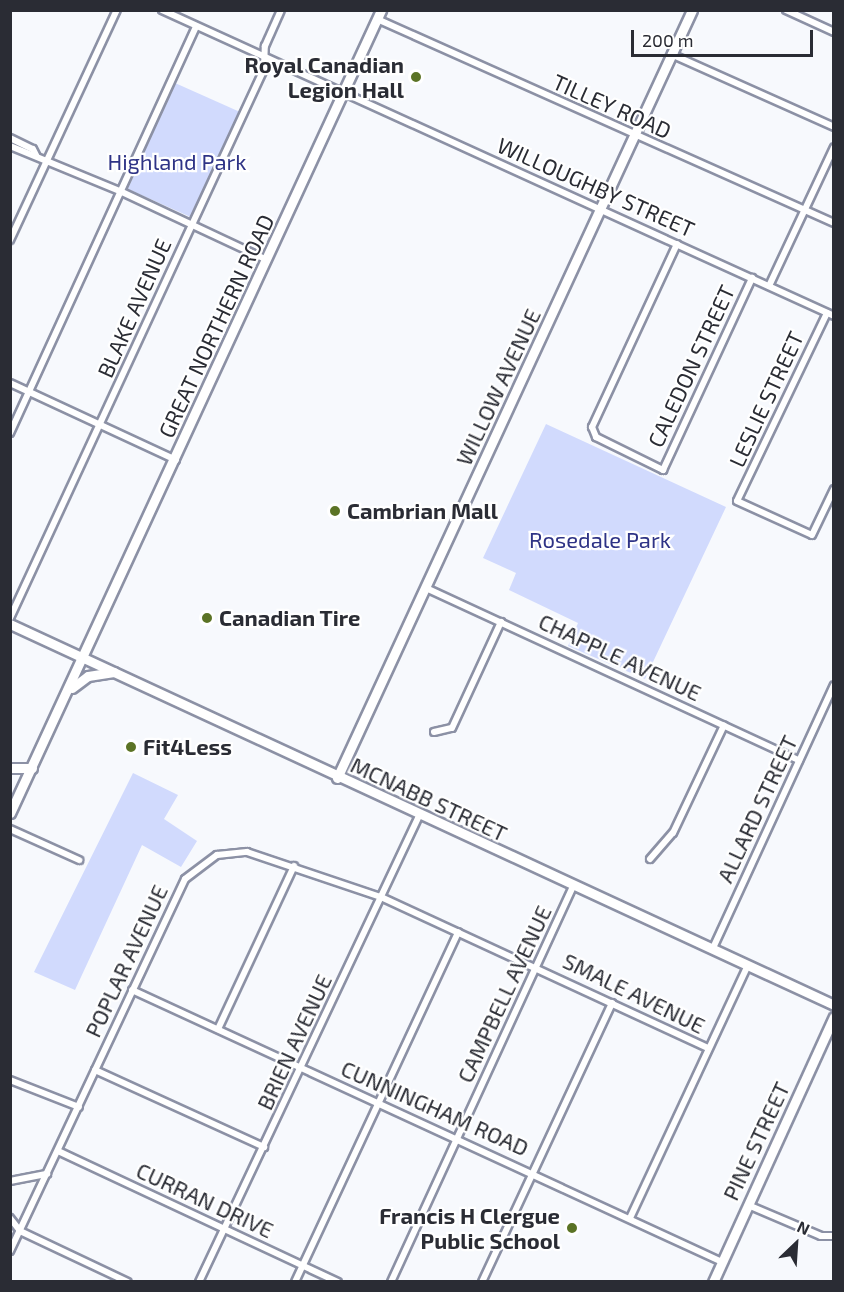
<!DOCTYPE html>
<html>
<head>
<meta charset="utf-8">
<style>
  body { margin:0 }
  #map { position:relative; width:844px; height:1292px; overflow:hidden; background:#f7f9fd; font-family:"Exo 2",sans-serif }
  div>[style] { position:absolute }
  .green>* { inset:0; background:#d1dafd; transform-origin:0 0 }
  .roads { filter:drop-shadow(2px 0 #8c91a5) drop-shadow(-2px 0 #8c91a5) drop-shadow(0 2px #8c91a5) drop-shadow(0 -2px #8c91a5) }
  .street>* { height:6px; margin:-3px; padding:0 3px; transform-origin:3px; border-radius:3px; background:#fff }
  .secondary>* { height:9px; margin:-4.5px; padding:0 4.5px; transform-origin:4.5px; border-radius:4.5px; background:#fff }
  .dots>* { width:16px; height:16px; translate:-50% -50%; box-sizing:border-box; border:3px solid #fff; border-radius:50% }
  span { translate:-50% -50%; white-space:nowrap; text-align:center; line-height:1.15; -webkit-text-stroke:4.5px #fff; paint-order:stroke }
  .poi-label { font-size:22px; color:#2a2c34; font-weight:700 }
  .right { translate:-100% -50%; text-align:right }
  .left { translate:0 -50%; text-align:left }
  .street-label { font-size:22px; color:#2a2c34 }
  .park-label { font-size:22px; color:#2e3386 }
  .frame { position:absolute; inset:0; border:12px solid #2a2c34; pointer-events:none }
  .north { position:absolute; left:766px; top:1214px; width:60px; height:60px; -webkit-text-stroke:4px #fff; paint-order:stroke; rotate:25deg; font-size:16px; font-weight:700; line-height:24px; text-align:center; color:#2a2c34 }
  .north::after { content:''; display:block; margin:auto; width:21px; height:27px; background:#2a2c34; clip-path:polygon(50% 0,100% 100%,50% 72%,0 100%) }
  .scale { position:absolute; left:631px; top:30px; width:182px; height:27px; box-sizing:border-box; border:3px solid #2a2c34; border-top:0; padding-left:8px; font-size:18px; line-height:21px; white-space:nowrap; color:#2a2c34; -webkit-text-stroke:4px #fff; paint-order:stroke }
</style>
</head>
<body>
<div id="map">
  <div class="green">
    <div style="left:175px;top:83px;width:70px;height:116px;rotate:24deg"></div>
    <div style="clip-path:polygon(546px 424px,726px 507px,645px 679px,568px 646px,578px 623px,509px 590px,516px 573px,483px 558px)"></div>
    <div style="clip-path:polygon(133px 773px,178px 795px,164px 819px,197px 841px,181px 867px,142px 845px,75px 990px,34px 972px)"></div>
  </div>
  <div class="roads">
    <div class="street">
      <div style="left:162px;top:10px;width:738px;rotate:24.48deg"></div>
      <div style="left:786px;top:10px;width:53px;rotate:24.6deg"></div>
      <div style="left:377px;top:19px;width:500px;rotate:24.06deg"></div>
      <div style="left:671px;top:54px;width:179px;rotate:24.1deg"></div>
      <div style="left:10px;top:138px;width:25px;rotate:26deg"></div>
      <div style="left:33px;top:149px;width:7px;rotate:63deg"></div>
      <div style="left:10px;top:146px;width:121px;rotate:22.3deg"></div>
      <div style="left:122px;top:192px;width:160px;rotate:25.1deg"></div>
      <div style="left:10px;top:240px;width:254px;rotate:-65.1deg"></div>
      <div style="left:677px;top:244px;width:202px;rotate:114.9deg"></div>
      <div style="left:592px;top:427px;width:11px;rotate:68deg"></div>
      <div style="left:596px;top:437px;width:75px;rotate:26.2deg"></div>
      <div style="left:663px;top:470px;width:212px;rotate:-65.1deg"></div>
      <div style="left:769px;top:286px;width:153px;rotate:-64.9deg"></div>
      <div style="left:827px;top:313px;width:208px;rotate:115.6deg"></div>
      <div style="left:737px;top:501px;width:82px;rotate:24.4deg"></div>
      <div style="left:812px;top:535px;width:51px;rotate:-64.4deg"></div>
      <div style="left:10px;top:383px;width:183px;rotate:24.9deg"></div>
      <div style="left:10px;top:433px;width:447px;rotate:-65.4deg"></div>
      <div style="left:426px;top:588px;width:411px;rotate:24.8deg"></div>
      <div style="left:10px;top:618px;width:605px;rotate:-65.17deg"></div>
      <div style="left:264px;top:69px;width:23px;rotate:-88deg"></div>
      <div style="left:265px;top:46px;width:39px;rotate:-66deg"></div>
      <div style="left:434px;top:732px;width:18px;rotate:-13deg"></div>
      <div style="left:452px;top:728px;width:117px;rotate:-65.2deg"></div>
      <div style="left:10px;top:829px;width:76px;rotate:24.2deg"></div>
      <div style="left:650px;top:859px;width:35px;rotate:-49deg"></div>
      <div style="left:673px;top:833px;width:119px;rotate:-64.7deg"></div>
      <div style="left:713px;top:948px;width:289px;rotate:-65.3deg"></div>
      <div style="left:132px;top:990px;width:650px;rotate:24.75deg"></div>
      <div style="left:218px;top:1029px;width:180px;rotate:-65deg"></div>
      <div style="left:95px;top:1070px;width:186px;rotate:24.5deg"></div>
      <div style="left:10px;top:1080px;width:74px;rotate:21.4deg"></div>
      <div style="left:58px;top:1151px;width:309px;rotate:25.1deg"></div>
      <div style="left:10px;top:1181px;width:38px;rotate:-11deg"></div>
      <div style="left:748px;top:1205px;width:79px;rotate:23deg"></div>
      <div style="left:821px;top:1236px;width:13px"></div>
      <div style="left:10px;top:1218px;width:16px;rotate:52deg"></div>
      <div style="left:20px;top:1231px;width:119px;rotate:25.3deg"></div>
      <div style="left:630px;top:1218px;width:279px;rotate:-65deg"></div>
      <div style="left:10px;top:1251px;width:411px;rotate:-64.8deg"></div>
      <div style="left:185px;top:879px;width:40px;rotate:-37deg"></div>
      <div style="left:217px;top:855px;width:30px;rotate:-6deg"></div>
      <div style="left:247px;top:852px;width:141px;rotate:18.6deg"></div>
      <div style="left:381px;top:897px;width:360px;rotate:24.8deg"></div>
      <div style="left:199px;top:1282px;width:515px;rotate:-64.73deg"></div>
      <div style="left:295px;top:1282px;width:386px;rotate:-65deg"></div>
      <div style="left:391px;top:1282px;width:436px;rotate:-65.3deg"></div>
      <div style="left:482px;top:1282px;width:308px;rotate:-65deg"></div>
    </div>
    <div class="secondary">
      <div style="left:10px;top:624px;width:908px;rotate:24.81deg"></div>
      <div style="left:72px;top:688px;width:20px;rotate:-37deg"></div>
      <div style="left:88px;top:676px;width:26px;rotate:-9deg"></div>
      <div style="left:10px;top:768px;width:22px"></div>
      <div style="left:337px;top:778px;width:846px;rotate:-65.19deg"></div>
      <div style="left:10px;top:813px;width:885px;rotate:-65.2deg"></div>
      <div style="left:713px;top:1282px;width:291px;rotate:-65.5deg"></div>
    </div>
  </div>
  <div class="dots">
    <div style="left:416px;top:77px;background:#5b7325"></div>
    <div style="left:335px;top:511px;background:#5b7325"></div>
    <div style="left:207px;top:618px;background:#5b7325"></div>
    <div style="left:131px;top:747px;background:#5b7325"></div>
    <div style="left:572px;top:1228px;background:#5b7325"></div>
  </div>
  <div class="poi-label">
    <span class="right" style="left:404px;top:77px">Royal Canadian<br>Legion Hall</span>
    <span class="left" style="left:347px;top:511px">Cambrian Mall</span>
    <span class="left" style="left:219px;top:618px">Canadian Tire</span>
    <span class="left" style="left:143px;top:747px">Fit4Less</span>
    <span class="right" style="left:560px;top:1228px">Francis H Clergue<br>Public School</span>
  </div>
  <div class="street-label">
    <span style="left:612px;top:106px;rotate:24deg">TILLEY ROAD</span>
    <span style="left:596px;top:187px;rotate:24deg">WILLOUGHBY STREET</span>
    <span style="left:134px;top:308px;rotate:-66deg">BLAKE AVENUE</span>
    <span style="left:216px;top:326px;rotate:-65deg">GREAT NORTHERN ROAD</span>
    <span style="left:691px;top:366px;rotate:-65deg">CALEDON STREET</span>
    <span style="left:498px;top:387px;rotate:-65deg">WILLOW AVENUE</span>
    <span style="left:766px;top:399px;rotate:-65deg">LESLIE STREET</span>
    <span style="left:620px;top:657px;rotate:25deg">CHAPPLE AVENUE</span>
    <span style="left:429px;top:799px;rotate:25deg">MCNABB STREET</span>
    <span style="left:757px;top:809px;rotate:-65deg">ALLARD STREET</span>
    <span style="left:126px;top:961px;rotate:-65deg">POPLAR AVENUE</span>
    <span style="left:634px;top:993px;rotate:26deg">SMALE AVENUE</span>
    <span style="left:504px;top:994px;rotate:-65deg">CAMPBELL AVENUE</span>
    <span style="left:294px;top:1042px;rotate:-65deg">BRIEN AVENUE</span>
    <span style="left:435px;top:1108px;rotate:24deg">CUNNINGHAM ROAD</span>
    <span style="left:756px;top:1141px;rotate:-65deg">PINE STREET</span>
    <span style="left:205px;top:1200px;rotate:25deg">CURRAN DRIVE</span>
  </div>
  <div class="park-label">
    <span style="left:177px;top:162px">Highland Park</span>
    <span style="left:600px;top:540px">Rosedale Park</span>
  </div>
  <div class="frame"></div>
  <div class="north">N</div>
  <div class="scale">200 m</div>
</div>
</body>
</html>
